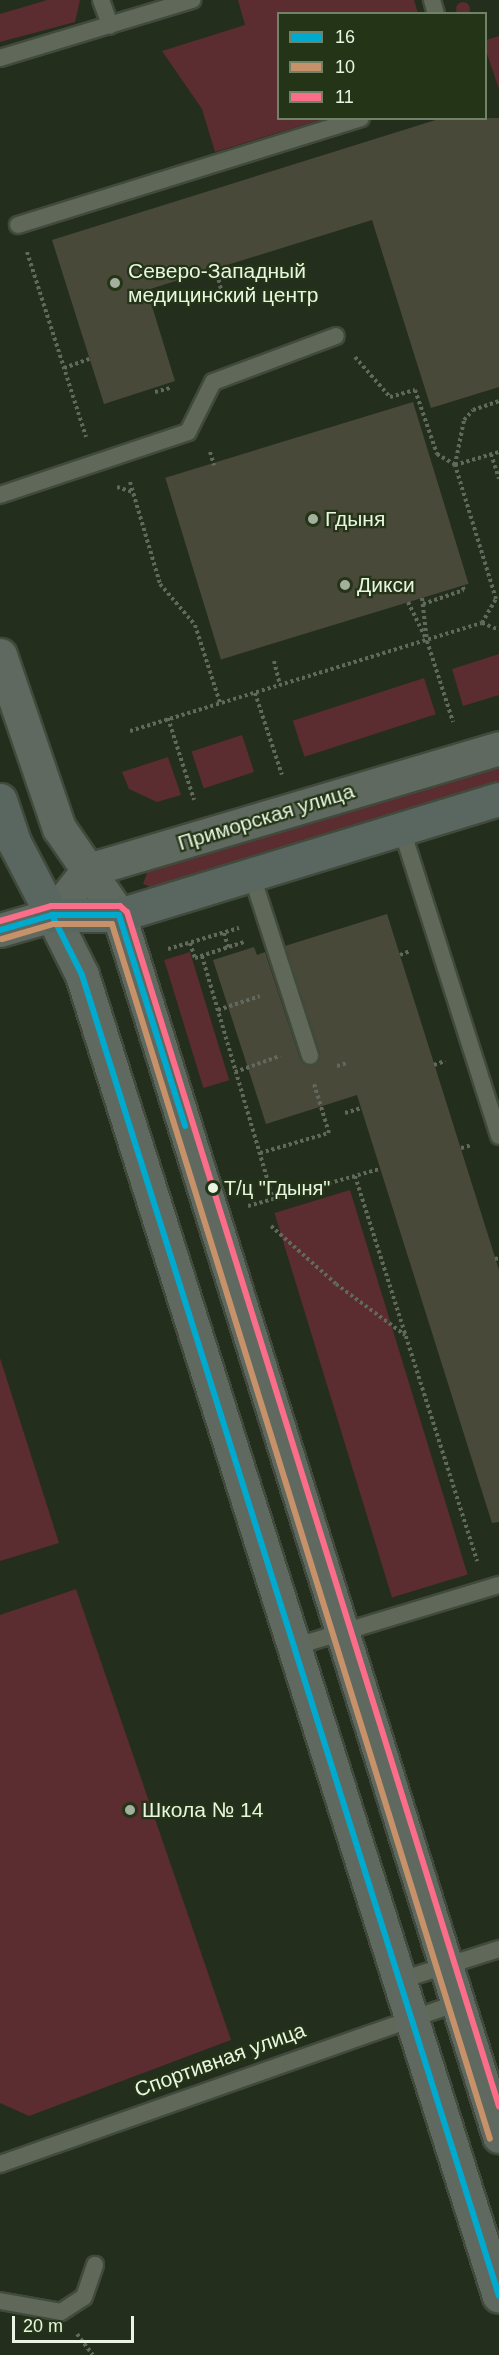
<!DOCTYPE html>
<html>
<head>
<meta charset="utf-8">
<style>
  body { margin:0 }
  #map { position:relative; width:499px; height:2355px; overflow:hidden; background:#242e1d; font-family:Arial,sans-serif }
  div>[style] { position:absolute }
  .green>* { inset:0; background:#5b2c30; transform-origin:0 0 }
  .round { border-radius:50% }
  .building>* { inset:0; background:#494939; transform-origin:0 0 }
  .path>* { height:4px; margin-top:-2px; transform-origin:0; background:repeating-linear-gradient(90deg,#60695c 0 3px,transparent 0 6px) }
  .roads { filter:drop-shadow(2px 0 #414a3c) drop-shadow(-2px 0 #414a3c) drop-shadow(0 2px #414a3c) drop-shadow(0 -2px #414a3c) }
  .lane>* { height:16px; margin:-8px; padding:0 8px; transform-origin:8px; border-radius:8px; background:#606859 }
  .secondary>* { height:33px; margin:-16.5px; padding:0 16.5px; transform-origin:16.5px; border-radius:16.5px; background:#5f695f }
  .primary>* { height:33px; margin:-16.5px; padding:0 16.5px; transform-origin:16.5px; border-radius:16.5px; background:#5a6761 }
  .bus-1>* { height:6px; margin:-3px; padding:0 3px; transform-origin:3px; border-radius:3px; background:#00a9ce }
  .bus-2>* { height:6px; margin:-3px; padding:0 3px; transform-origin:3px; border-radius:3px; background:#c7916a }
  .bus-3>* { height:6px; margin:-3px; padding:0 3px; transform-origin:3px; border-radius:3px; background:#fb6d88 }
  .dots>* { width:16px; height:16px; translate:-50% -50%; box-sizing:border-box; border:3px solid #233516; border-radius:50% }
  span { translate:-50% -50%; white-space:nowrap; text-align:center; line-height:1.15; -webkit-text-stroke:4.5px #233516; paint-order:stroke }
  .bus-label { font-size:20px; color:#e9f5e2 }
  .left { translate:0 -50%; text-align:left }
  .poi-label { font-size:21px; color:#e9f5e2 }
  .street-label { font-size:21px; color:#e9f5e2 }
  .legend { position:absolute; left:277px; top:12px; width:210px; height:108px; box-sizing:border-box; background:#233516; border:2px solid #728268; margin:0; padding:8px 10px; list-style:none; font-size:18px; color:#e9f5e2 }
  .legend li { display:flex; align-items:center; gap:12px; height:30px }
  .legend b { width:30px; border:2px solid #728268 }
  .scale { position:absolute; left:12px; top:2316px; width:122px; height:27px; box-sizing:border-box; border:3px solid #e9f5e2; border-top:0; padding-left:8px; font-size:18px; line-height:21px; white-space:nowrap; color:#e9f5e2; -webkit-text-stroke:4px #233516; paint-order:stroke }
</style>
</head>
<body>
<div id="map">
  <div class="green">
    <div style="clip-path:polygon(47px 0,80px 0,75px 22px,0 42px,0 14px)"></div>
    <div style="clip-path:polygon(238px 0,414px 0,418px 13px,278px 14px,278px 118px,323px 119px,215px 152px,202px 109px,162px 51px,245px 25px)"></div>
    <div class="round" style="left:456px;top:2px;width:14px;height:14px"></div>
    <div style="clip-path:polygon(499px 36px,499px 89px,486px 51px,486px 40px)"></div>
    <div style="clip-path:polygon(499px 654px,499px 695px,463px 706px,452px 669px)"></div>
    <div style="left:424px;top:678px;width:38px;height:138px;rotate:72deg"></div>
    <div style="left:242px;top:735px;width:39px;height:53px;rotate:72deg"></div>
    <div style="clip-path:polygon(168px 757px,181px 795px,157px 802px,129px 789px,122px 772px)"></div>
    <div style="clip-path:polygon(499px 764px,499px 784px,153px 888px,143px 884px,148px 870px)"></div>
    <div style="left:190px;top:952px;width:134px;height:27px;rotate:73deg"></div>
    <div style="left:350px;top:1190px;width:402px;height:79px;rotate:73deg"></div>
    <div style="clip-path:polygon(0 1358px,59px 1543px,0 1561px)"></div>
    <div style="clip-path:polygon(76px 1589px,231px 2040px,29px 2116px,0 2103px,0 1615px)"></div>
  </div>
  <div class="building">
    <div style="clip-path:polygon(442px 118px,499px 118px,499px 387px,431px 408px,372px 220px,147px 290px,175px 381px,104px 404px,52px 240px)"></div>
    <div style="left:413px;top:402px;width:190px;height:259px;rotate:73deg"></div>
    <div style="clip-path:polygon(387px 914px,499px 1270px,499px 1522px,492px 1523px,357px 1095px,266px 1124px,213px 960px,254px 947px,257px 955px,265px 952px,300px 1059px,313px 1066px,320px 1053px,285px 946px)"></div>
  </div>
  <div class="path">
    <div style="left:27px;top:252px;width:194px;rotate:72.3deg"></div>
    <div style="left:216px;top:268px;width:26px;rotate:77deg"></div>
    <div style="left:355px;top:357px;width:53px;rotate:48.8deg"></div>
    <div style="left:390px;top:397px;width:26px;rotate:-16deg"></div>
    <div style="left:415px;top:390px;width:68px;rotate:71deg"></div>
    <div style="left:437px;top:454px;width:21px;rotate:31deg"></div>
    <div style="left:455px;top:465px;width:46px;rotate:-78.7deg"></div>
    <div style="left:464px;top:420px;width:13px;rotate:-48deg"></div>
    <div style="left:473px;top:410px;width:28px;rotate:-19deg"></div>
    <div style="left:64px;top:368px;width:27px;rotate:-20deg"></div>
    <div style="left:155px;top:392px;width:16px;rotate:-15deg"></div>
    <div style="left:210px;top:452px;width:14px;rotate:73deg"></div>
    <div style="left:491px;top:454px;width:26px;rotate:72deg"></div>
    <div style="left:130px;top:482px;width:106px;rotate:73.6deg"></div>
    <div style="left:160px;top:584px;width:54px;rotate:49.5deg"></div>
    <div style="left:195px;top:625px;width:82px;rotate:72.2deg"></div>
    <div style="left:117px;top:487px;width:16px;rotate:18deg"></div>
    <div style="left:422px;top:598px;width:43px;rotate:83.4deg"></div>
    <div style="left:427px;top:641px;width:85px;rotate:72.2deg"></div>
    <div style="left:408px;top:602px;width:39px;rotate:64deg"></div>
    <div style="left:423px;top:604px;width:43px;rotate:-18.9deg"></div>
    <div style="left:464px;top:590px;width:4px;rotate:-117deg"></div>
    <div style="left:482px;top:623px;width:18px;rotate:22deg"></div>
    <div style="left:274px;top:661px;width:25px;rotate:76deg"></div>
    <div style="left:255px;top:693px;width:86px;rotate:71.8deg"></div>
    <div style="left:168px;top:718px;width:86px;rotate:72.4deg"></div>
    <div style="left:130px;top:731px;width:368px;rotate:-17.1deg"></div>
    <div style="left:482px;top:623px;width:28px;rotate:-60deg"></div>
    <div style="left:496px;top:599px;width:140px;rotate:-107deg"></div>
    <div style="left:455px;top:465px;width:46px;rotate:-16.5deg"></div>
    <div style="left:224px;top:933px;width:15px;rotate:74deg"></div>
    <div style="left:190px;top:943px;width:16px;rotate:72deg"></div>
    <div style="left:195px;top:958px;width:52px;rotate:-18.1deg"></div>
    <div style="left:168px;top:949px;width:74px;rotate:-16.5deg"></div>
    <div style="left:400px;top:955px;width:11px;rotate:-22deg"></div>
    <div style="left:202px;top:956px;width:253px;rotate:73.7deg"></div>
    <div style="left:218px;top:1010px;width:44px;rotate:-18.4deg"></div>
    <div style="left:434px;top:1065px;width:12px;rotate:-20deg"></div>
    <div style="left:337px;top:1066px;width:10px;rotate:-17deg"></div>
    <div style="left:235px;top:1072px;width:48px;rotate:-19.6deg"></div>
    <div style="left:345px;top:1113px;width:17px;rotate:-17deg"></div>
    <div style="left:461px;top:1148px;width:11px;rotate:-15deg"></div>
    <div style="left:260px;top:1153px;width:72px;rotate:-16.2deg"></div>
    <div style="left:329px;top:1133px;width:51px;rotate:-107deg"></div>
    <div style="left:355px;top:1176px;width:404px;rotate:72.4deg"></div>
    <div style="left:248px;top:1206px;width:137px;rotate:-15.7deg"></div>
    <div style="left:271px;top:1226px;width:87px;rotate:41.7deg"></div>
    <div style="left:336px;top:1284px;width:86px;rotate:36.5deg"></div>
    <div style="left:495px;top:1259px;width:4px;rotate:-14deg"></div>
    <div style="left:77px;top:2334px;width:26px;rotate:53deg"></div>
  </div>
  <div class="roads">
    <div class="lane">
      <div style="left:101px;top:0;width:27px;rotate:70deg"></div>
      <div style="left:432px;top:0;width:15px;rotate:74deg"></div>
      <div style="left:0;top:58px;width:201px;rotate:-16.8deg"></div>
      <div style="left:18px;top:225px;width:359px;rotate:-17.3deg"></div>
      <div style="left:0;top:495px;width:198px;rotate:-18.5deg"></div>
      <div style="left:188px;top:432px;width:56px;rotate:-63.4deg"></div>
      <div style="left:213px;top:382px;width:131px;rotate:-20.5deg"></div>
      <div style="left:402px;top:830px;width:321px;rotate:72.4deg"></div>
      <div style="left:252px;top:876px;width:189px;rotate:72.1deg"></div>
      <div style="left:293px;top:1647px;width:215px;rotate:-16.8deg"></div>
      <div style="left:398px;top:1981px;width:106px;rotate:-17.6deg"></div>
      <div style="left:0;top:2164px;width:485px;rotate:-19.4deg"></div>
      <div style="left:0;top:2301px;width:62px;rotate:10.2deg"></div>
      <div style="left:61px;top:2312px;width:27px;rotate:-33deg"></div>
      <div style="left:84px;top:2297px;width:34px;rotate:-71deg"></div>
    </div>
    <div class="secondary">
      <div style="left:0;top:655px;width:183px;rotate:71.2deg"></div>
      <div style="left:59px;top:828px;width:106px;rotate:55.4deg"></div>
      <div style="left:119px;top:915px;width:1279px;rotate:72.71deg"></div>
      <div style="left:52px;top:915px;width:67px;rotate:63.4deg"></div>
      <div style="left:82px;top:975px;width:1385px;rotate:72.48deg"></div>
      <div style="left:0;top:930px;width:54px;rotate:-16.1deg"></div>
      <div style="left:52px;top:915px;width:58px;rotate:-51.3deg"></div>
      <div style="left:88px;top:870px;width:429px;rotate:-16.5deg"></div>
    </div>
    <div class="primary">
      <div style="left:0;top:800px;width:44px;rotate:71.6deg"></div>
      <div style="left:14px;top:842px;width:82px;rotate:62.5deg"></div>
      <div style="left:52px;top:915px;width:67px"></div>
      <div style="left:119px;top:915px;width:397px;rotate:-17deg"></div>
    </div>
  </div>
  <div class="bus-1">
    <div style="left:52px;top:915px;width:67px;rotate:63.4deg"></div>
    <div style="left:82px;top:975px;width:1385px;rotate:72.48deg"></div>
    <div style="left:0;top:930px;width:54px;rotate:-16.1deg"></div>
    <div style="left:52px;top:915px;width:67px"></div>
    <div style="left:119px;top:915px;width:221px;rotate:72.6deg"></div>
  </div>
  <div class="bus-2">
    <div style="left:2px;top:939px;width:53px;rotate:-16.4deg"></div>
    <div style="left:53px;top:924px;width:59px"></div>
    <div style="left:112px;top:924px;width:1272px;rotate:72.72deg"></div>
  </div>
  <div class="bus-3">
    <div style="left:0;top:921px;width:53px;rotate:-16.4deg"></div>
    <div style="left:51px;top:906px;width:69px"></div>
    <div style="left:120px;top:906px;width:9px;rotate:41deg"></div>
    <div style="left:127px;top:912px;width:1251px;rotate:72.7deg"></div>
  </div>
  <div class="dots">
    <div style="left:115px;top:283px;background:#a4af9d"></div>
    <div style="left:313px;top:519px;background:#a4af9d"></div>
    <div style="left:345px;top:585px;background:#a4af9d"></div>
    <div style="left:213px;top:1188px;background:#e9f5e2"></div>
    <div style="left:130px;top:1810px;background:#a4af9d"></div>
  </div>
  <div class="bus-label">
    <span class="left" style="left:224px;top:1188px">Т/ц "Гдыня"</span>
  </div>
  <div class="poi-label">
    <span class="left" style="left:128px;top:283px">Северо-Западный<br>медицинский центр</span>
    <span class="left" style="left:325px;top:519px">Гдыня</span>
    <span class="left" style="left:357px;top:585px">Дикси</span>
    <span class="left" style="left:142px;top:1810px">Школа № 14</span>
  </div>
  <div class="street-label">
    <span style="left:266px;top:817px;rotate:-17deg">Приморская улица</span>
    <span style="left:220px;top:2060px;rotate:-20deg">Спортивная улица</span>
  </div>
  <ul class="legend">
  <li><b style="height:8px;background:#00a9ce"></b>16</li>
  <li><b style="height:8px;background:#c7916a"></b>10</li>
  <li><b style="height:8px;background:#fb6d88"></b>11</li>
  </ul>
  <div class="scale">20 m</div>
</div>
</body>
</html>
